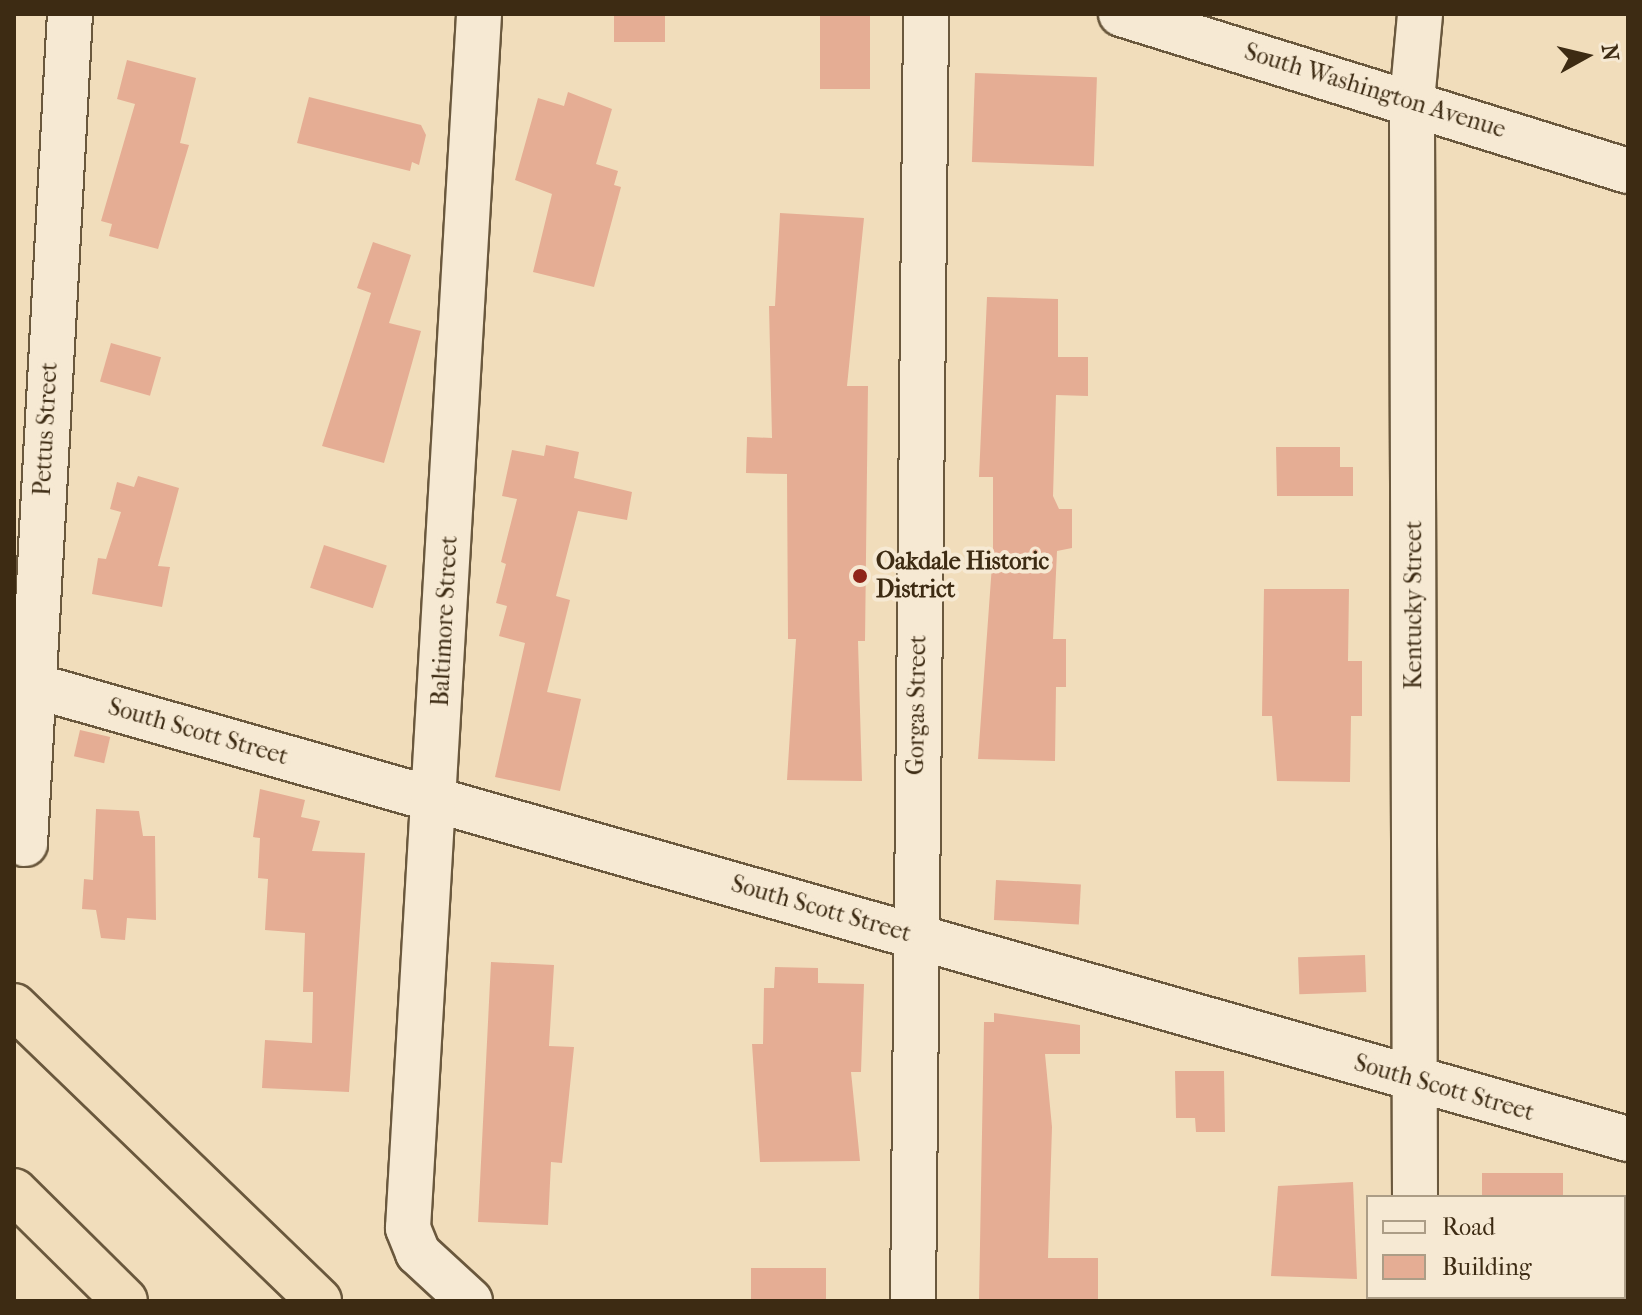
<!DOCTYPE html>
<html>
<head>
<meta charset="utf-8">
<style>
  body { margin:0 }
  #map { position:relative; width:1642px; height:1315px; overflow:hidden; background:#f1ddbb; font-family:"IM FELL French Canon",serif }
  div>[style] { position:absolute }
  .building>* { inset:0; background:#e5ad94; transform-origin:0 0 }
  .roads { filter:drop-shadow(2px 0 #6a583d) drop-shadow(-2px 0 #6a583d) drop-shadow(0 2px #6a583d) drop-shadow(0 -2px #6a583d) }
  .minor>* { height:44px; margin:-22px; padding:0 22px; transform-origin:22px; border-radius:22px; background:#f6e9d3 }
  .highway>* { height:44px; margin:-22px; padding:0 22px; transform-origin:22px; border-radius:22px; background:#f1ddbb }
  .dots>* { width:22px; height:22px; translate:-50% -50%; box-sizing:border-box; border:4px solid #f6e9d3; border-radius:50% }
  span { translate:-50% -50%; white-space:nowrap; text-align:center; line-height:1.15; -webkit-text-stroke:8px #f6e9d3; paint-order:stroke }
  .street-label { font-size:24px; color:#3d2b13 }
  .poi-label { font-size:24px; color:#3d2b13; font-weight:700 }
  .left { translate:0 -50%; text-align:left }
  .frame { position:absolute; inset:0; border:16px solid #3d2b13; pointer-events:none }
  .legend { position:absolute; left:1366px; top:1195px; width:260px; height:104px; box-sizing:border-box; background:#f6e9d3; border:2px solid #ac9d86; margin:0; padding:10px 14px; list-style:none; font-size:24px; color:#3d2b13 }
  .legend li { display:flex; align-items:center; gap:16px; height:40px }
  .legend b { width:40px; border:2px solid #ac9d86 }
  .north { position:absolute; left:1546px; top:16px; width:80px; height:80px; -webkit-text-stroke:6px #f6e9d3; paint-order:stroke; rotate:82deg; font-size:22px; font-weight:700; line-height:32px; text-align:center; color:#3d2b13 }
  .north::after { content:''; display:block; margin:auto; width:28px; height:36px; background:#3d2b13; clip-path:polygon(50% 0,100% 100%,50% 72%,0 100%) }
</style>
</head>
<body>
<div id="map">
  <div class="building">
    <div style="left:614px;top:14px;width:51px;height:28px"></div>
    <div style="left:820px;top:14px;width:50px;height:75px"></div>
    <div style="clip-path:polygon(127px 60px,196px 78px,180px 143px,189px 145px,158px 249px,109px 236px,112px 224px,101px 221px,135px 104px,117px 99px)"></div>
    <div style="left:975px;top:73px;width:122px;height:89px;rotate:2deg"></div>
    <div style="clip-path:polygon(568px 92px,612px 109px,596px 164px,618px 171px,614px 185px,621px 187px,594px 287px,533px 272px,552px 194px,515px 180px,538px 98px,564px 106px)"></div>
    <div style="clip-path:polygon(309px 97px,421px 125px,426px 135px,419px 165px,412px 162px,410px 171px,297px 143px)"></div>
    <div style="clip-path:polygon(780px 213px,864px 218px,847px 386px,868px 386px,865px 641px,858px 641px,862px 781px,787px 780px,796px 639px,788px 639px,787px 474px,746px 473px,747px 437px,772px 438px,769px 306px,775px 306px)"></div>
    <div style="clip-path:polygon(373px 242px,411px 255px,389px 323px,421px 331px,384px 463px,322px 446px,371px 293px,357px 288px)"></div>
    <div style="clip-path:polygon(987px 297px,1058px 299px,1058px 357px,1088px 357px,1088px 396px,1056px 395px,1053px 496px,1059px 509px,1072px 509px,1072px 548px,1057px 551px,1053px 639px,1066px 639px,1066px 687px,1056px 687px,1055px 761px,978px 759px,993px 551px,993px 477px,979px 477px)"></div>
    <div style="left:111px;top:343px;width:52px;height:40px;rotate:16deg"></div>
    <div style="clip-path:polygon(546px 445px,579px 452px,574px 478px,632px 492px,627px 520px,578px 511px,556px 596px,570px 600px,547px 692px,581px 699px,560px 791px,495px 777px,525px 643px,499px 636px,507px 606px,496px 603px,506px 564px,501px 562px,517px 499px,502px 496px,512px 450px,544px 456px)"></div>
    <div style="clip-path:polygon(1276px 447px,1340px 447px,1340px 467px,1353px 467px,1353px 496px,1277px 496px)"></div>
    <div style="clip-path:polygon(138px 476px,179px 488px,158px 566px,170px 567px,162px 607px,92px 594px,98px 558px,106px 559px,121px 512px,110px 509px,117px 482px,134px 487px)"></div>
    <div style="left:324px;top:545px;width:66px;height:45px;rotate:18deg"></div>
    <div style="clip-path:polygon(1264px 589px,1349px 589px,1348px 661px,1362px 661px,1362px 716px,1351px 716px,1350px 782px,1277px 781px,1272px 716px,1262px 716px)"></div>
    <div style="left:80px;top:730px;width:31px;height:27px;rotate:13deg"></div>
    <div style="clip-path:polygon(260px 789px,305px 800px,301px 817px,320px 821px,312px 851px,365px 853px,349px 1092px,262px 1088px,265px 1040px,312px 1043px,313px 992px,303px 992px,305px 933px,265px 930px,268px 879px,258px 878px,260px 838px,253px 837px)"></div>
    <div style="clip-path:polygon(96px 809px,139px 811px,143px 836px,155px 836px,156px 920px,127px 918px,125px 940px,101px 938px,96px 910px,82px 909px,84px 879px,93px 880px)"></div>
    <div style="left:996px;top:880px;width:85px;height:40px;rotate:3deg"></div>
    <div style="left:1365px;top:955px;width:37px;height:67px;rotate:88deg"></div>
    <div style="clip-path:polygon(491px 962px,554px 965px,549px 1046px,574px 1047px,562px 1163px,551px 1162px,548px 1225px,478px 1222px)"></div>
    <div style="clip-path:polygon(775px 967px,818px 968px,818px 983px,864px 984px,861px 1072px,851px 1072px,860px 1161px,760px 1162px,752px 1044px,763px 1044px,764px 988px,774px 988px)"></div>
    <div style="clip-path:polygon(994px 1013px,1080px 1025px,1080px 1054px,1045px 1054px,1052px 1127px,1048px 1258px,1098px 1258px,1098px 1301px,979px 1300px,984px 1022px,994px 1022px)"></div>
    <div style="clip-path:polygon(1175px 1071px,1224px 1071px,1225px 1132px,1196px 1132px,1195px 1118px,1176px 1118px)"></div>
    <div style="left:1482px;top:1173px;width:81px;height:24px"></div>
    <div style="clip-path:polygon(1353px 1182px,1357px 1279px,1271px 1276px,1278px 1186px)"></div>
    <div style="left:751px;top:1268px;width:75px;height:33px"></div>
  </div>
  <div class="roads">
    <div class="minor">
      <div style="left:1121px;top:14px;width:531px;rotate:17.21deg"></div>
      <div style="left:14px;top:680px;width:1678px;rotate:15.88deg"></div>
      <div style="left:25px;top:844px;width:831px;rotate:-86.9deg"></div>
      <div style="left:1415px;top:1197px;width:1096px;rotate:-90.16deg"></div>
      <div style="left:1412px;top:101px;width:87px;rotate:-84.7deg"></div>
      <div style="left:470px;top:1301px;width:71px;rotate:-137.3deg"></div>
      <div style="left:418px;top:1253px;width:27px;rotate:-112deg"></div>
      <div style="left:408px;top:1228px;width:1216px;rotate:-86.65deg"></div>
      <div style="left:913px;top:1301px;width:1287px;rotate:-89.42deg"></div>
      <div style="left:1414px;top:1301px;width:4px;rotate:-90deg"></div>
    </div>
    <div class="highway">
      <div style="left:14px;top:1006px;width:424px;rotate:44deg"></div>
      <div style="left:14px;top:1191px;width:156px;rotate:44.7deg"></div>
    </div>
  </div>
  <div class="dots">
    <div style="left:860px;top:576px;background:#8f2418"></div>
  </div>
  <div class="street-label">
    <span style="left:1375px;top:91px;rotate:17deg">South Washington Avenue</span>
    <span style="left:46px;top:429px;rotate:-87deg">Pettus Street</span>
    <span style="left:1414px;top:605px;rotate:-90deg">Kentucky Street</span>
    <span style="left:445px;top:621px;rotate:-87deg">Baltimore Street</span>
    <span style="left:917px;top:705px;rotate:-89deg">Gorgas Street</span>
    <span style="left:198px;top:732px;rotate:16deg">South Scott Street</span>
    <span style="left:821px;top:909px;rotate:16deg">South Scott Street</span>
    <span style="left:1444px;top:1088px;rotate:16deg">South Scott Street</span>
  </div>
  <div class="poi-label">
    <span class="left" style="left:876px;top:576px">Oakdale Historic<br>District</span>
  </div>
  <div class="frame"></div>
  <ul class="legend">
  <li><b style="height:10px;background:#f6e9d3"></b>Road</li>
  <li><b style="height:22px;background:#e5ad94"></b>Building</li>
  </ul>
  <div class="north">N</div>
</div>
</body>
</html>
